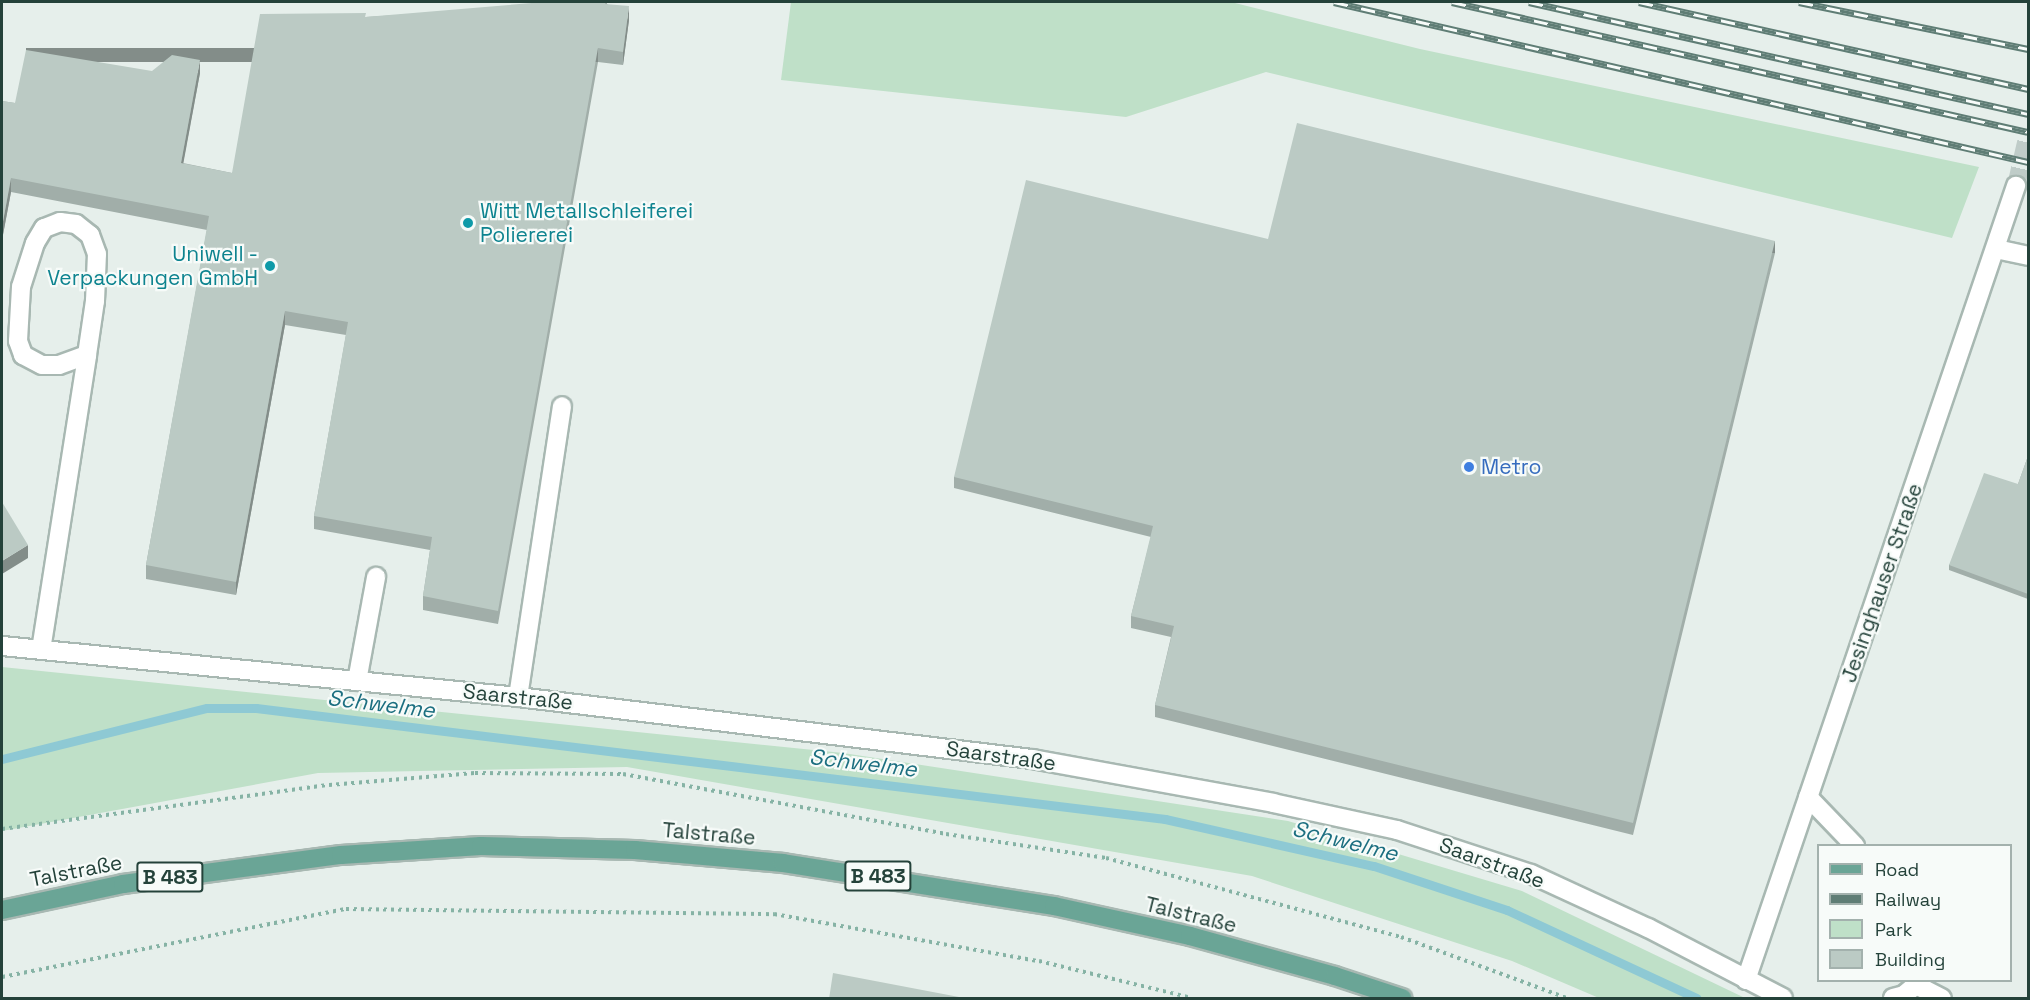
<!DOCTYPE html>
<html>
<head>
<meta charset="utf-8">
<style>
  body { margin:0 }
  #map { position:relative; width:2030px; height:1000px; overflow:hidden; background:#e6efeb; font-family:"Space Grotesk",sans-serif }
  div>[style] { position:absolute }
  .green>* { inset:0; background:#bfe0c8 }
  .stream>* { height:9px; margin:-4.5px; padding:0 4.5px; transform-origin:4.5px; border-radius:4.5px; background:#8ec9d4 }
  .minor-tunnel>* { height:18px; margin-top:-9px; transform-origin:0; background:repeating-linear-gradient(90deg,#bfccc8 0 18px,transparent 0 27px) }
  .path>* { height:4px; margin-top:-2px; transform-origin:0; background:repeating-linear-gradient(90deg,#86b3a5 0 3px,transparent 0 7.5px) }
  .roads { filter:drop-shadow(2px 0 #a8b8b2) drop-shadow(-2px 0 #a8b8b2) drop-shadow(0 2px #a8b8b2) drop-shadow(0 -2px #a8b8b2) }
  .minor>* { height:18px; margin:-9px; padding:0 9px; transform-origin:9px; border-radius:9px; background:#fff }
  .major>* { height:18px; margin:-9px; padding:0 9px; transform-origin:9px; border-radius:9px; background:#6aa596 }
  .rail>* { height:7px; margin-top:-3.5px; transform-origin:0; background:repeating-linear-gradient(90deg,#f7fbf9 0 14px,#5f7d75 0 28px); box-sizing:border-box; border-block:2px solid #5f7d75 }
  .wall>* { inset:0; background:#a1aea9 }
  .shaded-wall>* { inset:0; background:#838d89; transform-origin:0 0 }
  .building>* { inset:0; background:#bbcac4 }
  .dots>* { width:16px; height:16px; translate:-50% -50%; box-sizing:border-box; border:3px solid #f7fbf9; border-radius:50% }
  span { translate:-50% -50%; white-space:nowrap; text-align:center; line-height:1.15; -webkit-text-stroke:4.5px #f7fbf9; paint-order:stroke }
  .shield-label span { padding:2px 4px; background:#f7fbf9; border:2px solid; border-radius:4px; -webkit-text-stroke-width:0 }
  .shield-label { font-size:20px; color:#24423a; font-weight:700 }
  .culture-label { font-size:21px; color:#0d838f }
  .left { translate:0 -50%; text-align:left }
  .right { translate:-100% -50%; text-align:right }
  .shop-label { font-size:21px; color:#366cbe }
  .street-label { font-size:21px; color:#24423a }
  .water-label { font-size:22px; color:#1c6f80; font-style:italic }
  .frame { position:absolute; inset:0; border:3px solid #24423a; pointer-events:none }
  .legend { position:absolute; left:1817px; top:844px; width:195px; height:138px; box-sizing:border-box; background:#f7fbf9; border:2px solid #a3b1ad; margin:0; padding:8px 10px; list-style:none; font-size:18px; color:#24423a }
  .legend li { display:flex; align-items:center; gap:12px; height:30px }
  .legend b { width:30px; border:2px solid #a3b1ad }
</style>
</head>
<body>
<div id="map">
  <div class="green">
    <div style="clip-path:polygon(791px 2px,1231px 2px,1420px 49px,1979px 167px,1952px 238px,1266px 72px,1126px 117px,781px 80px)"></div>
    <div style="clip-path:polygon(2px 667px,843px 753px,1288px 821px,1522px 891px,1745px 998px,1599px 998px,1512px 961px,1252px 876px,627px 767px,318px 773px,2px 831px)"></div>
  </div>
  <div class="stream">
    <div style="left:2px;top:759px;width:211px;rotate:-14deg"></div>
    <div style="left:207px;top:708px;width:49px"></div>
    <div style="left:256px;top:708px;width:916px;rotate:6.96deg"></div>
    <div style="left:1165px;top:819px;width:214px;rotate:12.7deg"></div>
    <div style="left:1374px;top:866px;width:140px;rotate:18.3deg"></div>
    <div style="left:1507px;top:910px;width:209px;rotate:24.9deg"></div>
  </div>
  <div class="minor-tunnel">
    <div style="left:2016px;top:186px;width:53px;rotate:-77deg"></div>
  </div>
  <div class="path">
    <div style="left:2px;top:829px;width:330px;rotate:-7.7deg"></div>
    <div style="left:329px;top:785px;width:146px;rotate:-4.7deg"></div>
    <div style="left:475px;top:773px;width:148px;rotate:0.4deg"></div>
    <div style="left:623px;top:774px;width:329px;rotate:10.5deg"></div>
    <div style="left:946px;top:834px;width:162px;rotate:8.5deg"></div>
    <div style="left:1106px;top:858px;width:305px;rotate:15deg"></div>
    <div style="left:1401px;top:937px;width:177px;rotate:20.2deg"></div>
    <div style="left:2px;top:977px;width:351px;rotate:-11.2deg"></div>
    <div style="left:346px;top:909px;width:428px;rotate:0.7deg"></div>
    <div style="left:774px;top:914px;width:269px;rotate:10.1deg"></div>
    <div style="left:1039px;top:961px;width:157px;rotate:13.6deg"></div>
  </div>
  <div class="roads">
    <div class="minor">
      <div style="left:1996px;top:249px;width:33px;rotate:12deg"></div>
      <div style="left:2px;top:646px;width:519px;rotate:5.64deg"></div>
      <div style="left:518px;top:697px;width:518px;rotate:6.88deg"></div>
      <div style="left:1032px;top:759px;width:245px;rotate:10.3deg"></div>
      <div style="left:1273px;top:803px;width:127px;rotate:12.3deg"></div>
      <div style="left:1397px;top:830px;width:141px;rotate:18.2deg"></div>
      <div style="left:1531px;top:874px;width:129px;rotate:24.8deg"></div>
      <div style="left:1648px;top:928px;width:152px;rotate:27.4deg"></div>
      <div style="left:41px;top:650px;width:299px;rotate:-81.1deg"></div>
      <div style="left:87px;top:355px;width:55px;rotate:-81.6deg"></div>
      <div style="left:95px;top:301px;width:47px;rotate:-87.6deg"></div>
      <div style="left:97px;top:254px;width:20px;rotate:-110deg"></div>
      <div style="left:90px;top:235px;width:18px;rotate:-142deg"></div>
      <div style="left:76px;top:224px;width:16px;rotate:-173deg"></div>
      <div style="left:60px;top:222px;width:17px;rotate:159deg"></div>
      <div style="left:44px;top:228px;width:17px;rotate:121deg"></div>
      <div style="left:35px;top:243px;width:46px;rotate:107.7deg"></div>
      <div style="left:21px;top:287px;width:54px;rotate:93.2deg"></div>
      <div style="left:18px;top:341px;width:15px;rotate:70deg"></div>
      <div style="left:23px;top:355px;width:21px;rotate:28deg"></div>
      <div style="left:42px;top:365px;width:17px"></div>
      <div style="left:59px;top:365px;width:30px;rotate:-20deg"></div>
      <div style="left:357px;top:681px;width:106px;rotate:-79.6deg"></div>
      <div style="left:518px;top:697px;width:294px;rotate:-81.4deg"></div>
      <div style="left:1808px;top:797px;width:68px;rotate:46.2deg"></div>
      <div style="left:1746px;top:980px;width:839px;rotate:-71.22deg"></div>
      <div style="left:1916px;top:985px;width:29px;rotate:27deg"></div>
      <div style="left:1893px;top:998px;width:11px;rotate:-15deg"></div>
      <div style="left:1904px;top:995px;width:23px;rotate:-40deg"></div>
    </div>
    <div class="major">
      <div style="left:2px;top:910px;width:124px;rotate:-12.1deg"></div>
      <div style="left:123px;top:884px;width:220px;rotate:-7.6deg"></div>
      <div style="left:341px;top:855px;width:140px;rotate:-3.7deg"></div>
      <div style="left:481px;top:846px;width:154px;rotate:1.5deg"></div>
      <div style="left:635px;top:850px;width:149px;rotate:5deg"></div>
      <div style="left:783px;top:863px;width:274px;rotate:9deg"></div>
      <div style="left:1054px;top:906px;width:139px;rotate:12.4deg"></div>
      <div style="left:1190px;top:936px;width:150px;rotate:15.4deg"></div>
      <div style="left:1335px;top:976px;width:71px;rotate:18.2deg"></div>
    </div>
  </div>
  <div class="rail">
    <div style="left:1334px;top:2px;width:712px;rotate:12.98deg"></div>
    <div style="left:1452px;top:2px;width:590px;rotate:12.72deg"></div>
    <div style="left:1529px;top:2px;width:511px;rotate:12.65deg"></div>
    <div style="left:1639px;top:2px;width:399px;rotate:12.6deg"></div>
    <div style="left:1799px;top:2px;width:234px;rotate:11.6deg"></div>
  </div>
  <div class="wall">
    <div style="clip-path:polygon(607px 2px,607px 4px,629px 20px,623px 65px,598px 62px,498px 624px,423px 610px,423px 596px,430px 550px,314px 529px,314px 516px,346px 335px,285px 325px,236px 595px,146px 579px,146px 565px,207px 230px,11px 192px,2px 240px,2px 101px,15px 103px,152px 71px,200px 73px,183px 163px,232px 173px,366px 17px)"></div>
    <div style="clip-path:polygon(1268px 239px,1775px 253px,1633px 835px,1155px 717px,1155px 705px,1171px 637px,1131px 628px,1131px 616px,1151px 537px,954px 488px,954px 477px)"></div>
    <div style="clip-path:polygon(2028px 456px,2028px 599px,1949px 570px,1949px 565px,2018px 484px)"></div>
  </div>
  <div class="shaded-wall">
    <div style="clip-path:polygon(629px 6px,629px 20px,623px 65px,623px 52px)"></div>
    <div style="left:598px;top:48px;width:14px;height:572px;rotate:90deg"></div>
    <div style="clip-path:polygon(200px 60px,200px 73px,181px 176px,181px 163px)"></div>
    <div style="clip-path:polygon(11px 178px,11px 192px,2px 240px,2px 227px)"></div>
    <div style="left:1775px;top:241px;width:12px;height:599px;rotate:90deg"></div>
    <div style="clip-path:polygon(285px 311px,285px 325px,236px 595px,236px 582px)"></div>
    <div style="clip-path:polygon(28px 545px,28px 558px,2px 574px,2px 561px)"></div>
  </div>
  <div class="building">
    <div style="clip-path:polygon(544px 2px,606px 2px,605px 4px,629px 6px,623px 52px,598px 48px,498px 611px,423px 596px,432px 537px,314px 516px,348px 322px,285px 311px,236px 582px,146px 565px,209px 216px,11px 178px,2px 227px,2px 101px,15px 103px,26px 50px,152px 71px,172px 55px,200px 60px,181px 163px,232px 173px,260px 14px,366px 13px,365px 17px)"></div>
    <div style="clip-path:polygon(1297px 123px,1775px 241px,1633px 823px,1155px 705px,1174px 626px,1131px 616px,1153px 526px,954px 477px,1026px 180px,1268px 239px)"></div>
    <div style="clip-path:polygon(2028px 456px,2028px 594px,1949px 565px,1984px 473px,2018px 484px)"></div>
    <div style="clip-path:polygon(2px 502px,28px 545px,2px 561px)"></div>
    <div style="clip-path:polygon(833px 973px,959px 997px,958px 999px,829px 999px)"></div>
  </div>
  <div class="dots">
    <div style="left:468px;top:223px;background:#0f9aa8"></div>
    <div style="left:270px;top:266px;background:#0f9aa8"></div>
    <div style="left:1469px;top:467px;background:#3f7fe0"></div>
  </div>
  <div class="shield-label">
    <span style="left:878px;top:876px">B 483</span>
    <span style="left:170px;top:877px">B 483</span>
  </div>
  <div class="culture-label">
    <span class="left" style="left:480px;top:223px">Witt Metallschleiferei<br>Poliererei</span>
    <span class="right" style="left:258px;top:266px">Uniwell -<br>Verpackungen GmbH</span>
  </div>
  <div class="shop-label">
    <span class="left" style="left:1481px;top:467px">Metro</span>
  </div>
  <div class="street-label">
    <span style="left:1882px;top:583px;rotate:-71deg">Jesinghauser Straße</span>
    <span style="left:518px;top:697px;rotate:6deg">Saarstraße</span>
    <span style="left:1001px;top:756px;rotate:8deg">Saarstraße</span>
    <span style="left:709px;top:834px;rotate:5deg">Talstraße</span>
    <span style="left:1492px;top:863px;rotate:20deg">Saarstraße</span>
    <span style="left:76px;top:871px;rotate:-11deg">Talstraße</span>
    <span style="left:1191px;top:915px;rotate:14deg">Talstraße</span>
  </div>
  <div class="water-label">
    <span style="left:381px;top:704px;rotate:7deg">Schwelme</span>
    <span style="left:863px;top:763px;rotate:7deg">Schwelme</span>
    <span style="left:1345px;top:841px;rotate:14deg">Schwelme</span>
  </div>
  <div class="frame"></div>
  <ul class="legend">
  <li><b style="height:8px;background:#6aa596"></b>Road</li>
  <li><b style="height:8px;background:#5f7d75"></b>Railway</li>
  <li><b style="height:16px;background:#bfe0c8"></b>Park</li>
  <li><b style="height:16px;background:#bbcac4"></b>Building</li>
  </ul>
</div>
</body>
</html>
